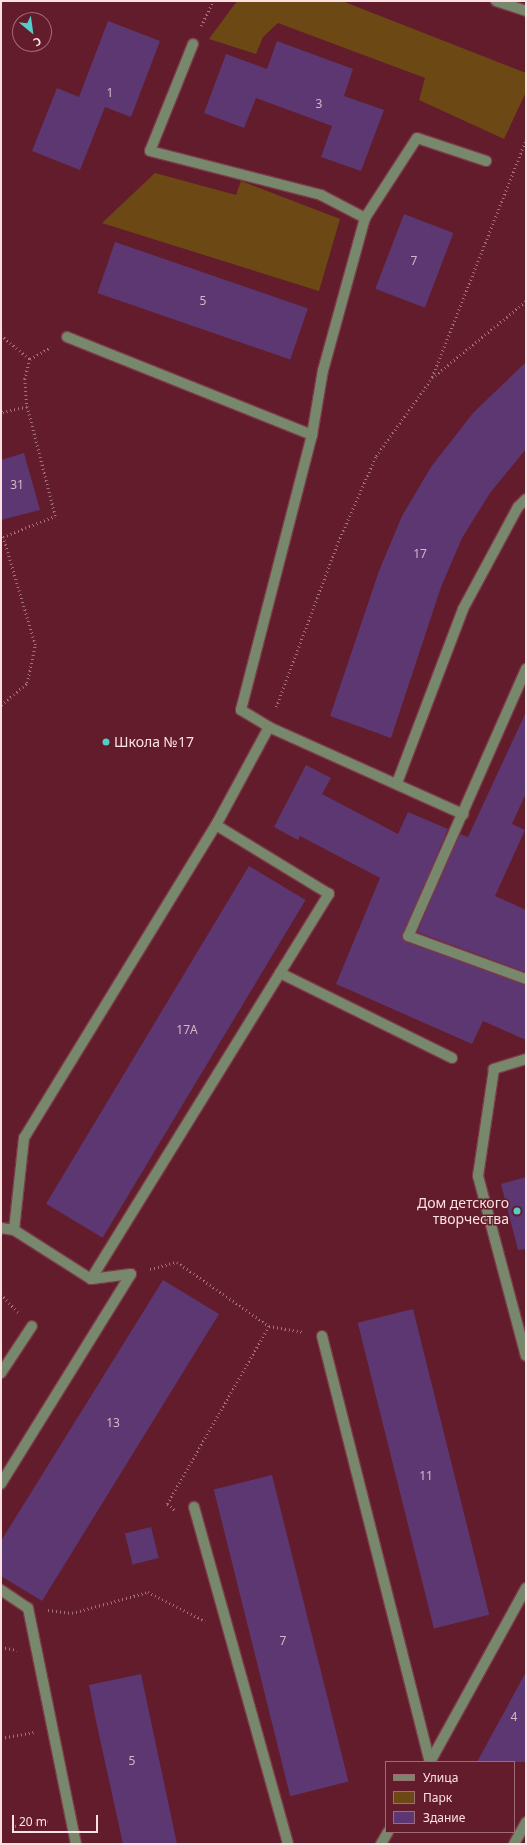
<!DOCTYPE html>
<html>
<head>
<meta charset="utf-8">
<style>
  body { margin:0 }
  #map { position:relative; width:527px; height:1845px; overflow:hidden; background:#631c2b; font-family:"Noto Sans",sans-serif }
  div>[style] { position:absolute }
  .green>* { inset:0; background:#6c4815 }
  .building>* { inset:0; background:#5c3772; transform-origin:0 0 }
  .path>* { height:2.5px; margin-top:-1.25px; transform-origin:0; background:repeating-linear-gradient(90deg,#a4707a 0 1px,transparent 0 4px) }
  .roads { filter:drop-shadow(1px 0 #7b3c48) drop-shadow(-1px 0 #7b3c48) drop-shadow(0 1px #7b3c48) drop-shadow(0 -1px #7b3c48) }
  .minor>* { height:10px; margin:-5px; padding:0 5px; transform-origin:5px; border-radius:5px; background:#78886c }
  .dots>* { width:11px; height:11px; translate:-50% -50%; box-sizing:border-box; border:2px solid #631c2b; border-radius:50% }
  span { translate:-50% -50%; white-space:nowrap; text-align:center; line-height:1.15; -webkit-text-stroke:3px #631c2b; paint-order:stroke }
  .number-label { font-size:12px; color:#d4b6c7 }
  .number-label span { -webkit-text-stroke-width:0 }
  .poi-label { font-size:14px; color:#fce1e3 }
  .left { translate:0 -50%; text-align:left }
  .right { translate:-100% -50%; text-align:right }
  .frame { position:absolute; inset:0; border:2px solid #fce1e3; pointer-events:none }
  .legend { position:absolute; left:385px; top:1761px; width:130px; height:72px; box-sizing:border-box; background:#631c2b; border:1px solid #a06b75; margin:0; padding:5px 7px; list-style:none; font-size:12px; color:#fce1e3 }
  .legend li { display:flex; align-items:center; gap:8px; height:20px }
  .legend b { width:20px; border:1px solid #a06b75 }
  .north { position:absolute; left:12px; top:12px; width:40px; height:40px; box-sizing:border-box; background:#631c2b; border:1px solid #a06b75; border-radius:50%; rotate:151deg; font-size:11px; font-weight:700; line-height:16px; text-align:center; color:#fce1e3 }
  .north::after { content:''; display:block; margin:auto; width:14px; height:18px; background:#53cdc9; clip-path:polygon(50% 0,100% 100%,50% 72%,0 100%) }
  .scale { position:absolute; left:12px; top:1815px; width:86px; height:18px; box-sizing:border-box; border:2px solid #fce1e3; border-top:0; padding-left:5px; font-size:12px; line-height:14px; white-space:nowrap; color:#fce1e3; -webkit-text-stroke:3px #631c2b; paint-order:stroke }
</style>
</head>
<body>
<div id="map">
  <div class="green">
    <div style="clip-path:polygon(237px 1px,342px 1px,526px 73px,526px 92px,504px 139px,419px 100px,425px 78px,278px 23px,263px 37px,256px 54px,209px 39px)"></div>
    <div style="clip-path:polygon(155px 173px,236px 195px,241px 181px,340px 219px,319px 291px,102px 223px)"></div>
  </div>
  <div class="building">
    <div style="clip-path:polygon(108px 21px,160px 41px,131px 117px,105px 107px,80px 170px,32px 151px,57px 88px,79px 97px)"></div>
    <div style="clip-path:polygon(277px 41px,353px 69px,344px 96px,384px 110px,361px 171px,321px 157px,332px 126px,256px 98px,244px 128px,204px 113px,226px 54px,267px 69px)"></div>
    <div style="left:404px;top:214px;width:53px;height:80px;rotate:21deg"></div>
    <div style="left:115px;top:242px;width:204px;height:54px;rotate:19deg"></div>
    <div style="clip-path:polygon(526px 362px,526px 449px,490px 493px,462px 538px,441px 587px,391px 738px,330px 716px,379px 571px,402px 516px,431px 467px,473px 413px)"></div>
    <div style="clip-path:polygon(24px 453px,40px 510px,1px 520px,1px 460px)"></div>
    <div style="clip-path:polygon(526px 712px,526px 793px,512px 824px,525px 830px,495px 896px,526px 910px,526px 972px,417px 932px,460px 834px,468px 837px)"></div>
    <div style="clip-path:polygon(306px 765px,331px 778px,322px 794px,398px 834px,408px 812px,448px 829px,402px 937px,406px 942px,526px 985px,526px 1040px,483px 1021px,472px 1044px,336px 984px,380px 878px,300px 836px,298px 840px,274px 827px)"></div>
    <div style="left:249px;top:866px;width:66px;height:394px;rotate:31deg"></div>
    <div style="clip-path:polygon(526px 1177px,526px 1249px,518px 1250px,501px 1184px)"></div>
    <div style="clip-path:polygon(163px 1280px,219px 1314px,42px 1601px,1px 1576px,1px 1541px)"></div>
    <div style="left:413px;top:1309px;width:315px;height:57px;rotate:76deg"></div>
    <div style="left:272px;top:1475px;width:316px;height:60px;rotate:76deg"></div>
    <div style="left:151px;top:1527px;width:32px;height:27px;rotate:76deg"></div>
    <div style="clip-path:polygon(526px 1672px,526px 1762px,477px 1762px)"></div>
    <div style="clip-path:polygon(141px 1674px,177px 1844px,123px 1844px,96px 1721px,89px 1685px)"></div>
  </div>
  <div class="path">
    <div style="left:201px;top:26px;width:28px;rotate:-64deg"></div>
    <div style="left:1px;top:335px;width:38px;rotate:40deg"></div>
    <div style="left:30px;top:359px;width:21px;rotate:104deg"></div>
    <div style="left:25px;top:379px;width:28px;rotate:86deg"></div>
    <div style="left:27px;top:407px;width:27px;rotate:167deg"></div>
    <div style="left:30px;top:359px;width:24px;rotate:-30deg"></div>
    <div style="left:432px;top:377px;width:256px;rotate:-68.4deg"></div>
    <div style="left:1px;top:705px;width:34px;rotate:-40deg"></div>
    <div style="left:27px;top:683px;width:39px;rotate:-78deg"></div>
    <div style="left:35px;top:645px;width:113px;rotate:-106.5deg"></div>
    <div style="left:3px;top:537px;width:56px;rotate:-22deg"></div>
    <div style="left:55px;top:516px;width:113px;rotate:-104.4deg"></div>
    <div style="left:276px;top:707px;width:176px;rotate:-69.4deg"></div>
    <div style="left:338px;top:542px;width:94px;rotate:-66.2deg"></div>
    <div style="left:376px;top:456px;width:96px;rotate:-54.3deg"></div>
    <div style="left:432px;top:378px;width:122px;rotate:-39.3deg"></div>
    <div style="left:150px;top:1269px;width:28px;rotate:-15deg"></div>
    <div style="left:177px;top:1262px;width:112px;rotate:34.8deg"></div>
    <div style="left:269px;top:1326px;width:35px;rotate:10deg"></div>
    <div style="left:1px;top:1294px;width:26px;rotate:47deg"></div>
    <div style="left:174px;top:1510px;width:9px;rotate:-139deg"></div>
    <div style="left:167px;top:1504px;width:205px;rotate:-60.2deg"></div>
    <div style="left:48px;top:1610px;width:24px;rotate:7deg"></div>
    <div style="left:72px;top:1613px;width:79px;rotate:-15.4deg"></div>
    <div style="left:148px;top:1592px;width:64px;rotate:27deg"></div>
    <div style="left:1px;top:1647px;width:16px;rotate:11deg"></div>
    <div style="left:1px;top:1738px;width:34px;rotate:-10deg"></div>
    <div style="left:15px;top:1826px;width:35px;rotate:-8deg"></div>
  </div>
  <div class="roads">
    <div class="minor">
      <div style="left:496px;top:1px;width:32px;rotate:18deg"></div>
      <div style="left:193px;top:44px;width:115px;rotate:111.9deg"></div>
      <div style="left:150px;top:151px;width:177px;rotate:14.4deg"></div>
      <div style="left:321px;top:195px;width:50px;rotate:27.6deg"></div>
      <div style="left:365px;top:218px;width:158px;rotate:105.4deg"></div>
      <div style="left:323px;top:370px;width:66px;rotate:99.6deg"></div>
      <div style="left:312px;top:435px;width:284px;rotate:104.5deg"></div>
      <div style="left:241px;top:710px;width:33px;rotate:31deg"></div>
      <div style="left:269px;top:727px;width:213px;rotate:24.2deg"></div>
      <div style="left:365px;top:218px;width:95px;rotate:-57deg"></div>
      <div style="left:417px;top:138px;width:73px;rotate:18.4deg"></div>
      <div style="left:67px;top:337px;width:264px;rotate:21.8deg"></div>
      <div style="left:526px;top:669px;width:292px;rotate:113.8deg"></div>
      <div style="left:408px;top:936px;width:126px;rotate:20deg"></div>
      <div style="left:397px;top:783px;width:186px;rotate:-69.2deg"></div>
      <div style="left:463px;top:609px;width:116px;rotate:-61.7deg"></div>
      <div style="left:518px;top:507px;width:11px;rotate:-45deg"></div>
      <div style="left:280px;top:973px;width:192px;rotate:26.3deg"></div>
      <div style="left:526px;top:1059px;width:34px;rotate:163deg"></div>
      <div style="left:494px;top:1069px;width:108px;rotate:98.5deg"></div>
      <div style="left:478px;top:1176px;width:186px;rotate:75.1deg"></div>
      <div style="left:1px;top:1228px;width:13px;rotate:9deg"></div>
      <div style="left:14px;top:1230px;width:91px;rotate:32.5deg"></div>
      <div style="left:91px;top:1279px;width:40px;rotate:-7.1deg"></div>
      <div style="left:131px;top:1274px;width:247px;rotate:121.8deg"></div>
      <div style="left:14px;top:1230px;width:93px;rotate:-83.8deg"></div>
      <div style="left:24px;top:1138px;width:367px;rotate:-58.5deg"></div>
      <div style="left:216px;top:825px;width:111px;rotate:-61.6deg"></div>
      <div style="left:91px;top:1279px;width:453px;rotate:-58.3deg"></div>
      <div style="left:329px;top:894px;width:132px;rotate:-148.6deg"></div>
      <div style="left:322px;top:1336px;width:439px;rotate:75.8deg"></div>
      <div style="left:1px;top:1373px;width:56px;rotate:-56.6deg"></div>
      <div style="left:194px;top:1507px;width:350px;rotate:74.4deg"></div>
      <div style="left:1px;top:1590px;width:32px;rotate:34deg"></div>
      <div style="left:28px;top:1608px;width:241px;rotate:78.5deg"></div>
      <div style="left:430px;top:1762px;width:199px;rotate:-61.1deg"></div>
      <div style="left:381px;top:1844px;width:14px;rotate:-60deg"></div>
      <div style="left:514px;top:1844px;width:25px;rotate:-61deg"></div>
    </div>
  </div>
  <div class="dots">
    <div style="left:106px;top:742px;background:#53cdc9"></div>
    <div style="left:517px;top:1211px;background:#53cdc9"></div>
  </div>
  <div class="number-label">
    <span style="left:110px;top:93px">1</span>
    <span style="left:319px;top:104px">3</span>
    <span style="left:414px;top:261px">7</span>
    <span style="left:203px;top:301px">5</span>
    <span style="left:17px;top:485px">31</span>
    <span style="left:420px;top:554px">17</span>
    <span style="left:187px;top:1030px">17А</span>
    <span style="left:113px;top:1423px">13</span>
    <span style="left:426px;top:1476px">11</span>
    <span style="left:283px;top:1641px">7</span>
    <span style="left:514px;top:1717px">4</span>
    <span style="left:132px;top:1761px">5</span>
  </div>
  <div class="poi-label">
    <span class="left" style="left:114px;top:742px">Школа №17</span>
    <span class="right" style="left:509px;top:1211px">Дом детского<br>творчества</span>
  </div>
  <div class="frame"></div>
  <ul class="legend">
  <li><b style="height:5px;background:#78886c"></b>Улица</li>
  <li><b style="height:11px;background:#6c4815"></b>Парк</li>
  <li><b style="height:11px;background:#5c3772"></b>Здание</li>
  </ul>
  <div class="north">С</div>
  <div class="scale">20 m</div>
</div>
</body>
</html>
